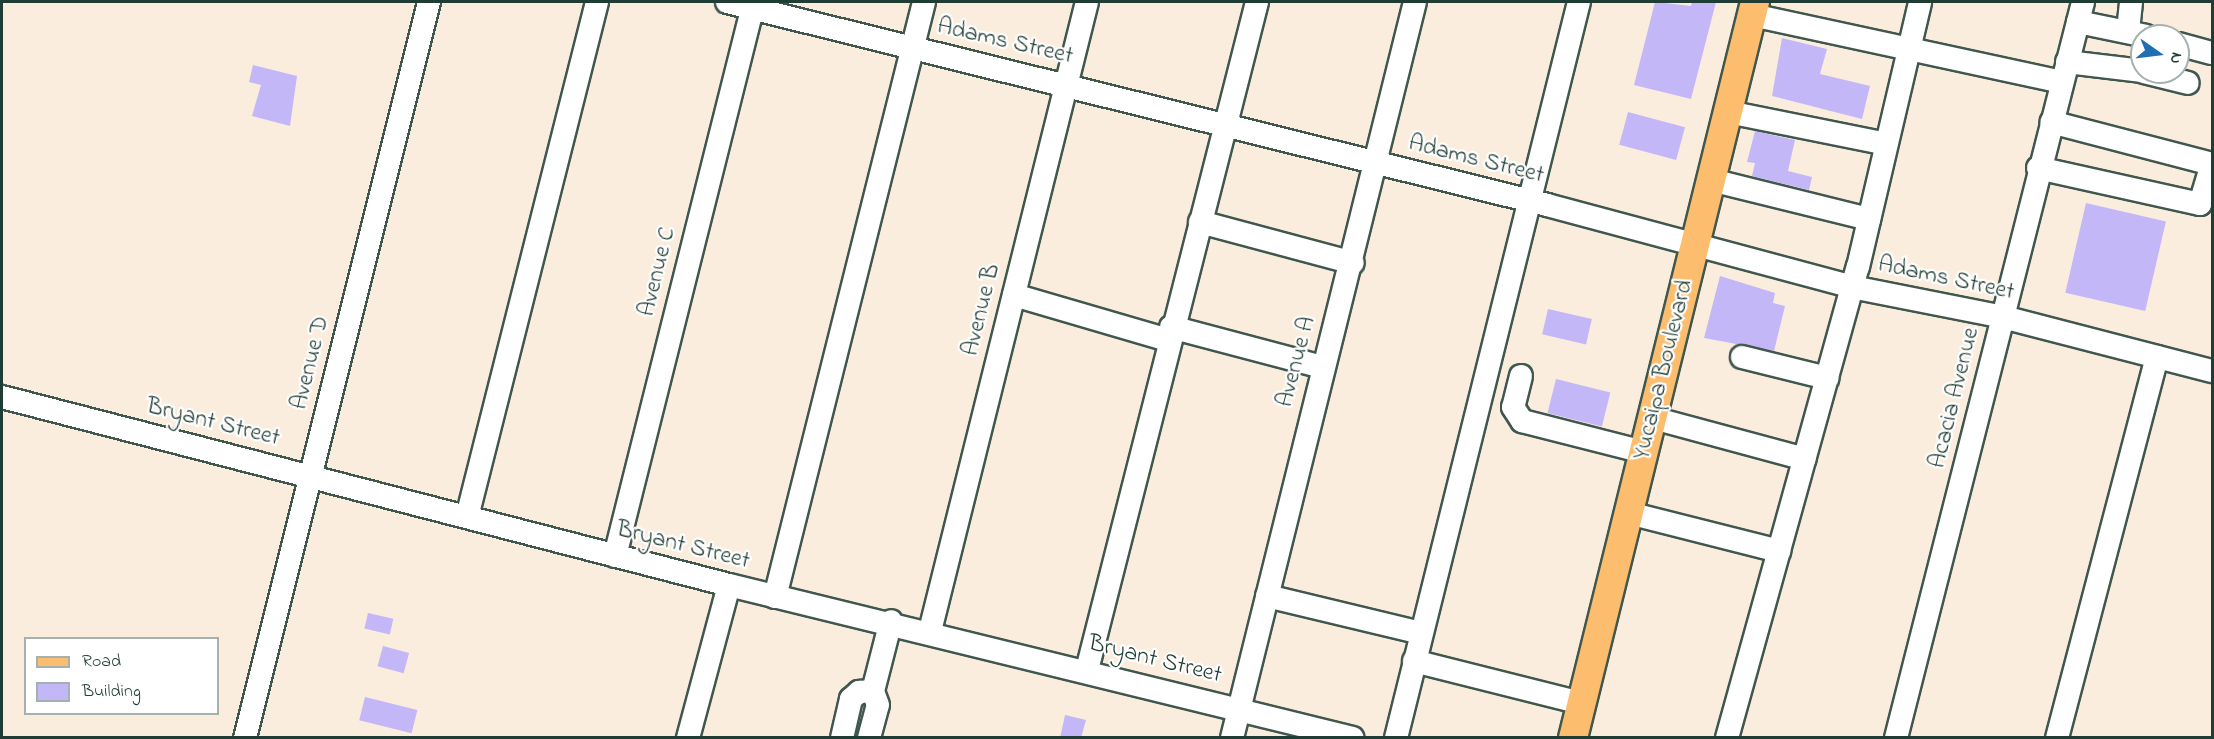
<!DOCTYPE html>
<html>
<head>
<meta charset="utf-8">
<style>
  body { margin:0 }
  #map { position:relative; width:2214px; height:739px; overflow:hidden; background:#faedde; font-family:"Indie Flower",sans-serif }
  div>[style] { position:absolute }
  .building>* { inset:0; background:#c3b7f8; transform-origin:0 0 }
  .roads { filter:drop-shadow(2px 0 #40574e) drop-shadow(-2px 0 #40574e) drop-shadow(0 2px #40574e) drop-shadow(0 -2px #40574e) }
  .minor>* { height:22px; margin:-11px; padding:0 11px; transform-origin:11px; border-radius:11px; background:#fff }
  .major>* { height:28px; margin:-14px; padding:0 14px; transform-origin:14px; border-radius:14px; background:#fcbd6e }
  span { translate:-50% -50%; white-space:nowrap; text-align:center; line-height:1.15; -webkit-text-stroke:4.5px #fff; paint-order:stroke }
  .street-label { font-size:24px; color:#1f3d34 }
  .frame { position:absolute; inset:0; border:3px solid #1f3d34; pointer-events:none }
  .legend { position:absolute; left:24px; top:637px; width:195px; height:78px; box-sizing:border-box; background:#fff; border:2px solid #a5b1ae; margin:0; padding:8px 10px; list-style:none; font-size:18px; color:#1f3d34 }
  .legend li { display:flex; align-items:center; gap:12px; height:30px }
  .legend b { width:30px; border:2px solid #a5b1ae }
  .north { position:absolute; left:2130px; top:24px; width:60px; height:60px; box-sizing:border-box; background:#fff; border:2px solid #a5b1ae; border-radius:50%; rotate:104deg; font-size:16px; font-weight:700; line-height:24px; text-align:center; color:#1f3d34 }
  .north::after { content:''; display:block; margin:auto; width:21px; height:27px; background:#1f6fb2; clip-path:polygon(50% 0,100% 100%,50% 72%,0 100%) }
</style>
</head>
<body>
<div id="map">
  <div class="building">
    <div style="clip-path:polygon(1655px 2px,1691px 6px,1692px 2px,1716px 2px,1691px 99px,1634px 85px)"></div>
    <div style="clip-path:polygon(1782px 38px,1827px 49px,1820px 74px,1870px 86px,1862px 119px,1772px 96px)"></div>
    <div style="clip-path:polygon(253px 65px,297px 76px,290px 126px,252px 116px,261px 85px,249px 82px)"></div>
    <div style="left:1628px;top:112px;width:59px;height:34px;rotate:15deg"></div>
    <div style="clip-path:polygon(1755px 131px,1795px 140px,1788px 171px,1812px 177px,1809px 190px,1752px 176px,1755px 163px,1747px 162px)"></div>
    <div style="left:2086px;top:203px;width:82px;height:92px;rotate:13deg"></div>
    <div style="clip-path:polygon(1720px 276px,1775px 293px,1773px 303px,1785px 306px,1774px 351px,1704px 338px)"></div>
    <div style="left:1548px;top:309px;width:45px;height:26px;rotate:13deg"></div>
    <div style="left:1556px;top:379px;width:56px;height:35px;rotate:14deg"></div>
    <div style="left:368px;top:613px;width:26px;height:16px;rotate:13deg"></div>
    <div style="left:383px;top:646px;width:27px;height:21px;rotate:15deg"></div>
    <div style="left:365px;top:697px;width:54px;height:24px;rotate:14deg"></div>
    <div style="clip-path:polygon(1065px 715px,1086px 720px,1081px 738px,1060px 738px)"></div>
  </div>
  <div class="roads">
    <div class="minor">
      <div style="left:727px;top:2px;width:845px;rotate:13.9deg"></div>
      <div style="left:1547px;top:205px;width:316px;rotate:15deg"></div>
      <div style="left:1852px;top:287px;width:154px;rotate:11.2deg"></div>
      <div style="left:2003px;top:317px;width:216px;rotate:14.5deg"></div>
      <div style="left:1752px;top:15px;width:316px;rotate:12.2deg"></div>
      <div style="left:2078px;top:22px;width:69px;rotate:11.6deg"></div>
      <div style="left:2128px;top:31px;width:29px;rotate:-84deg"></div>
      <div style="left:2178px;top:44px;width:35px;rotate:15deg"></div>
      <div style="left:2067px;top:62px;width:76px;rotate:6.8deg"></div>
      <div style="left:2144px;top:72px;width:45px;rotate:14deg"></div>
      <div style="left:1728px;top:112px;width:161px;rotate:11.4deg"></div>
      <div style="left:2038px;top:168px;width:166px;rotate:12.5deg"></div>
      <div style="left:2200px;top:204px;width:42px;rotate:-73.3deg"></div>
      <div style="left:2212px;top:164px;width:166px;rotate:-165.4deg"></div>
      <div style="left:1711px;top:180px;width:163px;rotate:13.9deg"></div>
      <div style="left:1200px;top:222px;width:158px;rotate:15deg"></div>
      <div style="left:1014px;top:295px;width:160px;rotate:16.3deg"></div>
      <div style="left:1171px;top:327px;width:156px;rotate:14.8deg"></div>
      <div style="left:1742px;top:357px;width:88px;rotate:13.9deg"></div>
      <div style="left:1521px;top:376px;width:32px;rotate:104deg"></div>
      <div style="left:1513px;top:407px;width:17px;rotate:57deg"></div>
      <div style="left:1522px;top:421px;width:126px;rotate:14.3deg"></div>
      <div style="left:2px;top:397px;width:751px;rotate:14.5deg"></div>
      <div style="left:729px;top:585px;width:642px;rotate:13.78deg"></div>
      <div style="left:1653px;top:418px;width:157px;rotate:15.1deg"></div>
      <div style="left:1629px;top:513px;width:155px;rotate:14.2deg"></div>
      <div style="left:467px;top:517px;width:531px;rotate:-75.83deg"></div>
      <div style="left:615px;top:556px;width:571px;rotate:-75.92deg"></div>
      <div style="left:1267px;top:596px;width:158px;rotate:13.5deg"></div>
      <div style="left:775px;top:597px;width:613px;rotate:-75.94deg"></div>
      <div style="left:930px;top:631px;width:648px;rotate:-75.99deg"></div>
      <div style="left:1414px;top:661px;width:172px;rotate:14.1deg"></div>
      <div style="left:1087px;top:670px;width:689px;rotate:-75.72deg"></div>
      <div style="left:245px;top:738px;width:759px;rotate:-75.96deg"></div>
      <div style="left:688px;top:738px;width:158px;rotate:-75deg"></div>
      <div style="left:842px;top:738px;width:40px;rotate:-77deg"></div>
      <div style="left:851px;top:699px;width:11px;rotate:-41deg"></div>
      <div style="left:859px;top:692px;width:14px;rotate:-4deg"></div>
      <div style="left:869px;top:738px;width:34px;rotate:-75deg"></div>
      <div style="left:878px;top:705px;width:15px;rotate:-110deg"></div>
      <div style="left:873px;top:691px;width:72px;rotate:-75.6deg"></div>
      <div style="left:1232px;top:738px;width:758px;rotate:-76.04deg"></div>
      <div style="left:1396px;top:738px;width:758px;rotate:-76.04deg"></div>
      <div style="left:1727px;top:738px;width:489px;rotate:-74.5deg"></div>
      <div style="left:1858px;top:267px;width:272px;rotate:-76.8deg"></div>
      <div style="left:1896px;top:738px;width:759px;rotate:-75.74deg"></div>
      <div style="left:2057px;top:738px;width:394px;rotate:-75.3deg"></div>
    </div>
    <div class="major">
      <div style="left:1573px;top:738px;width:758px;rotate:-76.11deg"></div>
    </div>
  </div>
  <div class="street-label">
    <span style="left:1005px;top:42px;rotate:13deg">Adams Street</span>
    <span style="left:1476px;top:160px;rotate:14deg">Adams Street</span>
    <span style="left:658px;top:272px;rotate:-76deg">Avenue C</span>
    <span style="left:1946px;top:279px;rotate:12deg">Adams Street</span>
    <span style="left:982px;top:310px;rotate:-76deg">Avenue B</span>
    <span style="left:1297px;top:362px;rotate:-75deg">Avenue A</span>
    <span style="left:311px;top:363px;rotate:-76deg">Avenue D</span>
    <span style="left:1664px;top:370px;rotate:-76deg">Yucaipa Boulevard</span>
    <span style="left:1955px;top:398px;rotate:-76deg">Acacia Avenue</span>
    <span style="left:213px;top:423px;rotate:14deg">Bryant Street</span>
    <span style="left:683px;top:546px;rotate:14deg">Bryant Street</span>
    <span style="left:1155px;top:660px;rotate:14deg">Bryant Street</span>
  </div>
  <div class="frame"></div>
  <ul class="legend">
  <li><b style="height:8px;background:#fcbd6e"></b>Road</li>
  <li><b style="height:16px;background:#c3b7f8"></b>Building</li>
  </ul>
  <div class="north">N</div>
</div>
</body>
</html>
